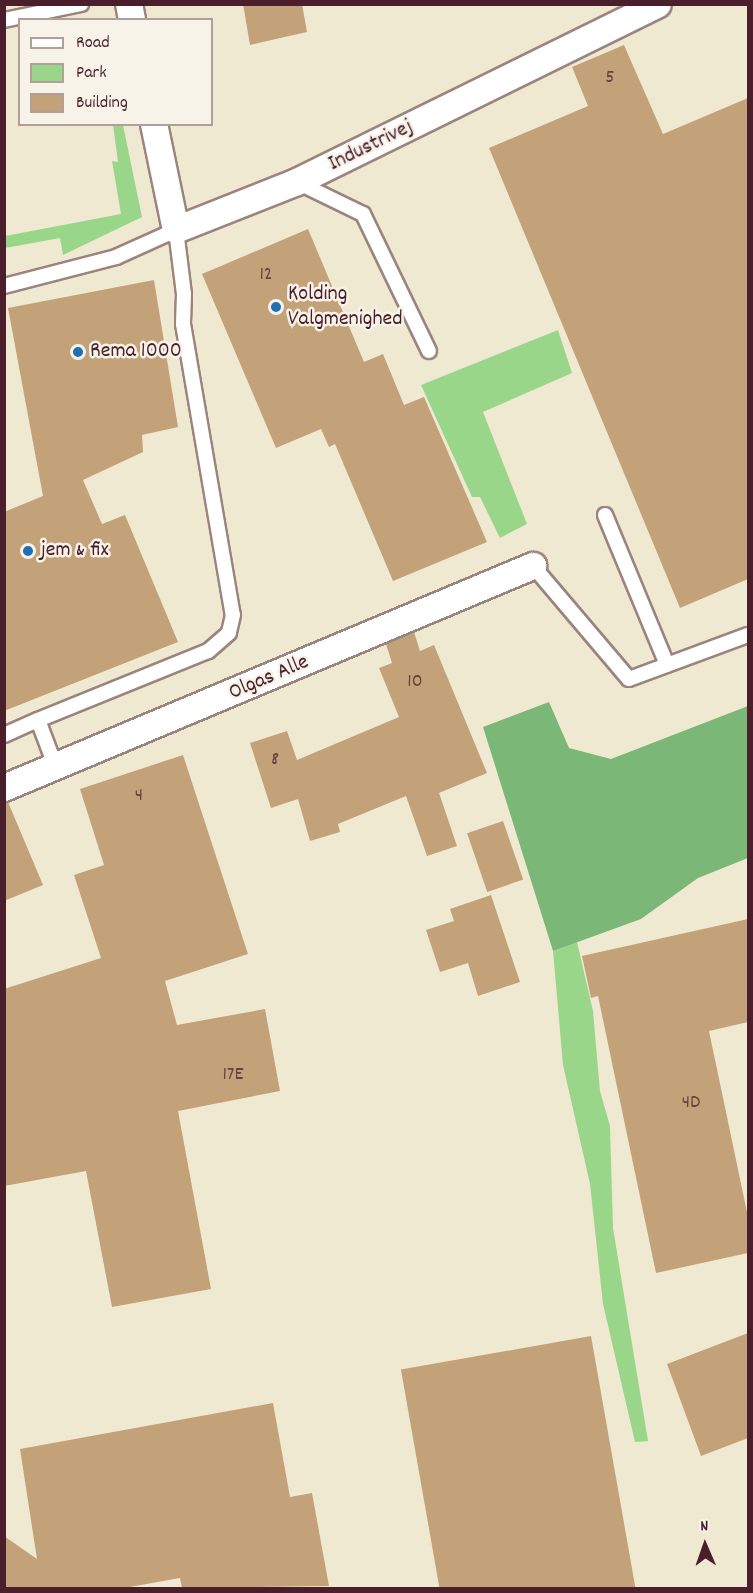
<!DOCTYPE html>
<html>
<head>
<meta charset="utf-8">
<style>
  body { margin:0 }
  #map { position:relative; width:753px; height:1593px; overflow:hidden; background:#efe9d2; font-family:Dekko,sans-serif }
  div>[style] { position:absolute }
  .green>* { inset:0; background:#9ad68a }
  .forest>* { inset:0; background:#7bb776 }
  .building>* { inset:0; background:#c3a279; transform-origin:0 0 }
  .roads { filter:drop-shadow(2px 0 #9c847e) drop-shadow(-2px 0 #9c847e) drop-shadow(0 2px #9c847e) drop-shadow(0 -2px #9c847e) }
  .lane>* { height:14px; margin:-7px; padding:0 7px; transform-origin:7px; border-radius:7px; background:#fff }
  .street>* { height:26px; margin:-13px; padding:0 13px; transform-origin:13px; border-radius:13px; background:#fff }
  .dots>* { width:16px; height:16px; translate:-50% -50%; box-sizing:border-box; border:3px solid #f7f3e8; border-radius:50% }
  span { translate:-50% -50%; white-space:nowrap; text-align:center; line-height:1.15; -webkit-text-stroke:5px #f7f3e8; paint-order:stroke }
  .number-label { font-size:20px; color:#68403e }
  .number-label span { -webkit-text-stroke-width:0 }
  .street-label { font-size:22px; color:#4a1f2b }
  .poi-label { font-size:22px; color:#4a1f2b }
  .left { translate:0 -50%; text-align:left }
  .frame { position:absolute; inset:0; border:6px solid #4a1f2b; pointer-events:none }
  .legend { position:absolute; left:18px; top:18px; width:195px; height:108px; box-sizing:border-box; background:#f7f3e8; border:2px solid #b29e9c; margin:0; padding:8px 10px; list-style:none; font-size:18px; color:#4a1f2b }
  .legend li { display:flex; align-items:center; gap:12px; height:30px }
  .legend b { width:30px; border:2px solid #b29e9c }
  .north { position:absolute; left:675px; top:1515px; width:60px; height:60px; -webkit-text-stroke:4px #f7f3e8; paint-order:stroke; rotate:358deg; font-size:16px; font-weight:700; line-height:24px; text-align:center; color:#4a1f2b }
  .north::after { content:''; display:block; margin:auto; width:21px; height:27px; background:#4a1f2b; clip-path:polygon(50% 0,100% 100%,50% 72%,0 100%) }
</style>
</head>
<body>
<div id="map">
  <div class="green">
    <div style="clip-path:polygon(113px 125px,123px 125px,142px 217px,63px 255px,60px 238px,5px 248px,5px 236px,121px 214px,112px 161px,118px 162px)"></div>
    <div style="clip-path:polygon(558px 330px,572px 373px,483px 412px,527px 524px,500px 538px,480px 497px,472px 497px,421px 385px)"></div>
    <div style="clip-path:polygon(577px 942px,593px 1011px,600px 1091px,610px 1126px,613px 1228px,648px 1441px,635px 1442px,603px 1304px,590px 1184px,563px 1065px,553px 951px)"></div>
  </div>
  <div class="forest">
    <div style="clip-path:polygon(549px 702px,569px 748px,611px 759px,748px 706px,748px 858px,698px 878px,641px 919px,553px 951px,483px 727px)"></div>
  </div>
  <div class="building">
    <div style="clip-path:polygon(243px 4px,302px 4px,307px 32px,250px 45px)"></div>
    <div style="clip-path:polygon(624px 45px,663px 134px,748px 98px,748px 579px,680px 608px,489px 148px,588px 106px,572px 67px)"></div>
    <div style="clip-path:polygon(308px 229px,364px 362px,383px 354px,404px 405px,424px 397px,487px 542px,393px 581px,335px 444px,329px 447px,321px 429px,276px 448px,202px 274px)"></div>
    <div style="clip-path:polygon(154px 280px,178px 427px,142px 435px,143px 452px,83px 480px,102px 524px,125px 515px,178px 642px,4px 711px,4px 512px,43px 496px,8px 308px)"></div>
    <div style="clip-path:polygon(414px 632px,420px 651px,434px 645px,487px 773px,439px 793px,457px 846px,427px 856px,406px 796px,338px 824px,340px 832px,310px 841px,298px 799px,271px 808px,250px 743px,287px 731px,297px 760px,399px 717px,379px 668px,392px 663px,386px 644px)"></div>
    <div style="clip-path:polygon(183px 755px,248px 954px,165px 981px,177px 1025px,265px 1009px,280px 1091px,178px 1111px,211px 1289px,112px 1307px,86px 1171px,4px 1186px,4px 989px,101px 958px,74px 875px,104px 865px,80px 789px)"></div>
    <div style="clip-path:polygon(8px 802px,43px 885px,4px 901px,4px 803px)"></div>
    <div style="left:503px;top:821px;width:62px;height:38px;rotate:71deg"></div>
    <div style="clip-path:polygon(491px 895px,520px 982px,478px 996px,468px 963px,440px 972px,426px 930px,454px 921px,450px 909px)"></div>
    <div style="clip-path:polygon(748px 919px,748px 1022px,709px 1031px,748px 1217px,748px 1253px,656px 1273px,598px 996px,591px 998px,582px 956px)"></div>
    <div style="clip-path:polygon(748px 1333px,748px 1438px,701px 1456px,667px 1364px)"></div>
    <div style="left:591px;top:1336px;width:256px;height:193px;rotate:80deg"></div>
    <div style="clip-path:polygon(273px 1403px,290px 1497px,312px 1493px,329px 1586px,182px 1588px,180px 1578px,124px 1588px,4px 1588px,4px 1536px,37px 1559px,20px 1449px)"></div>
  </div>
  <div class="roads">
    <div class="lane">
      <div style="left:4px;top:20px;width:79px;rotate:-11.7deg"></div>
      <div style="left:297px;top:182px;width:73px;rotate:25.9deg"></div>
      <div style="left:363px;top:214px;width:152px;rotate:64.3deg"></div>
      <div style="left:4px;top:286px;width:116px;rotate:-14.5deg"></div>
      <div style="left:116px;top:257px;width:66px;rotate:-24.2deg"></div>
      <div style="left:176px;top:230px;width:64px;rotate:82.9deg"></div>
      <div style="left:184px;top:294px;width:30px;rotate:92deg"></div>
      <div style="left:183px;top:324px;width:295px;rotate:80.3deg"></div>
      <div style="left:233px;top:615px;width:18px;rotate:103deg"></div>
      <div style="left:229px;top:633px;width:28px;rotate:139deg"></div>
      <div style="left:208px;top:651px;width:183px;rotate:157.9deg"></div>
      <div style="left:38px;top:720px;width:51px;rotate:69.4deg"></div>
      <div style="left:605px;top:515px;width:162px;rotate:67.5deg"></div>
      <div style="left:533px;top:566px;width:148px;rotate:49.7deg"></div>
      <div style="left:629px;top:679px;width:127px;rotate:-20.3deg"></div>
      <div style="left:4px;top:735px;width:37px;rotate:-24deg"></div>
    </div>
    <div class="street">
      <div style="left:129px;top:4px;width:16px;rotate:79deg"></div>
      <div style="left:154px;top:124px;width:108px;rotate:78.3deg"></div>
      <div style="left:176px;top:230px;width:130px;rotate:-21.6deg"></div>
      <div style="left:297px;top:182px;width:402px;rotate:-26.2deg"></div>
      <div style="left:4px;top:788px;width:574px;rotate:-22.77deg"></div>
    </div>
  </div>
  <div class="dots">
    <div style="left:276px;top:307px;background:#1f6fb2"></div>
    <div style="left:78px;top:352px;background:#1f6fb2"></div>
    <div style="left:28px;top:551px;background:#1f6fb2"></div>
  </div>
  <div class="number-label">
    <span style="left:610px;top:78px">5</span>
    <span style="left:266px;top:275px">12</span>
    <span style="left:415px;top:682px">10</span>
    <span style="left:275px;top:760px">8</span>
    <span style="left:139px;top:796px">4</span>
    <span style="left:233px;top:1075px">17E</span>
    <span style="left:691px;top:1103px">4D</span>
  </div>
  <div class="street-label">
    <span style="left:371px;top:146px;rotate:-26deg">Industrivej</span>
    <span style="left:269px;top:678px;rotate:-23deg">Olgas Alle</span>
  </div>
  <div class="poi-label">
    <span class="left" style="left:288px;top:307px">Kolding<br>Valgmenighed</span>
    <span class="left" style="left:90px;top:352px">Rema 1000</span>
    <span class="left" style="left:40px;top:551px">jem &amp; fix</span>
  </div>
  <div class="frame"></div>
  <ul class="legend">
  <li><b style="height:8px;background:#fff"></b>Road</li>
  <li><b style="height:16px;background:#9ad68a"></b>Park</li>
  <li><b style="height:16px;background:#c3a279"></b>Building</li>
  </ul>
  <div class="north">N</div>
</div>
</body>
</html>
